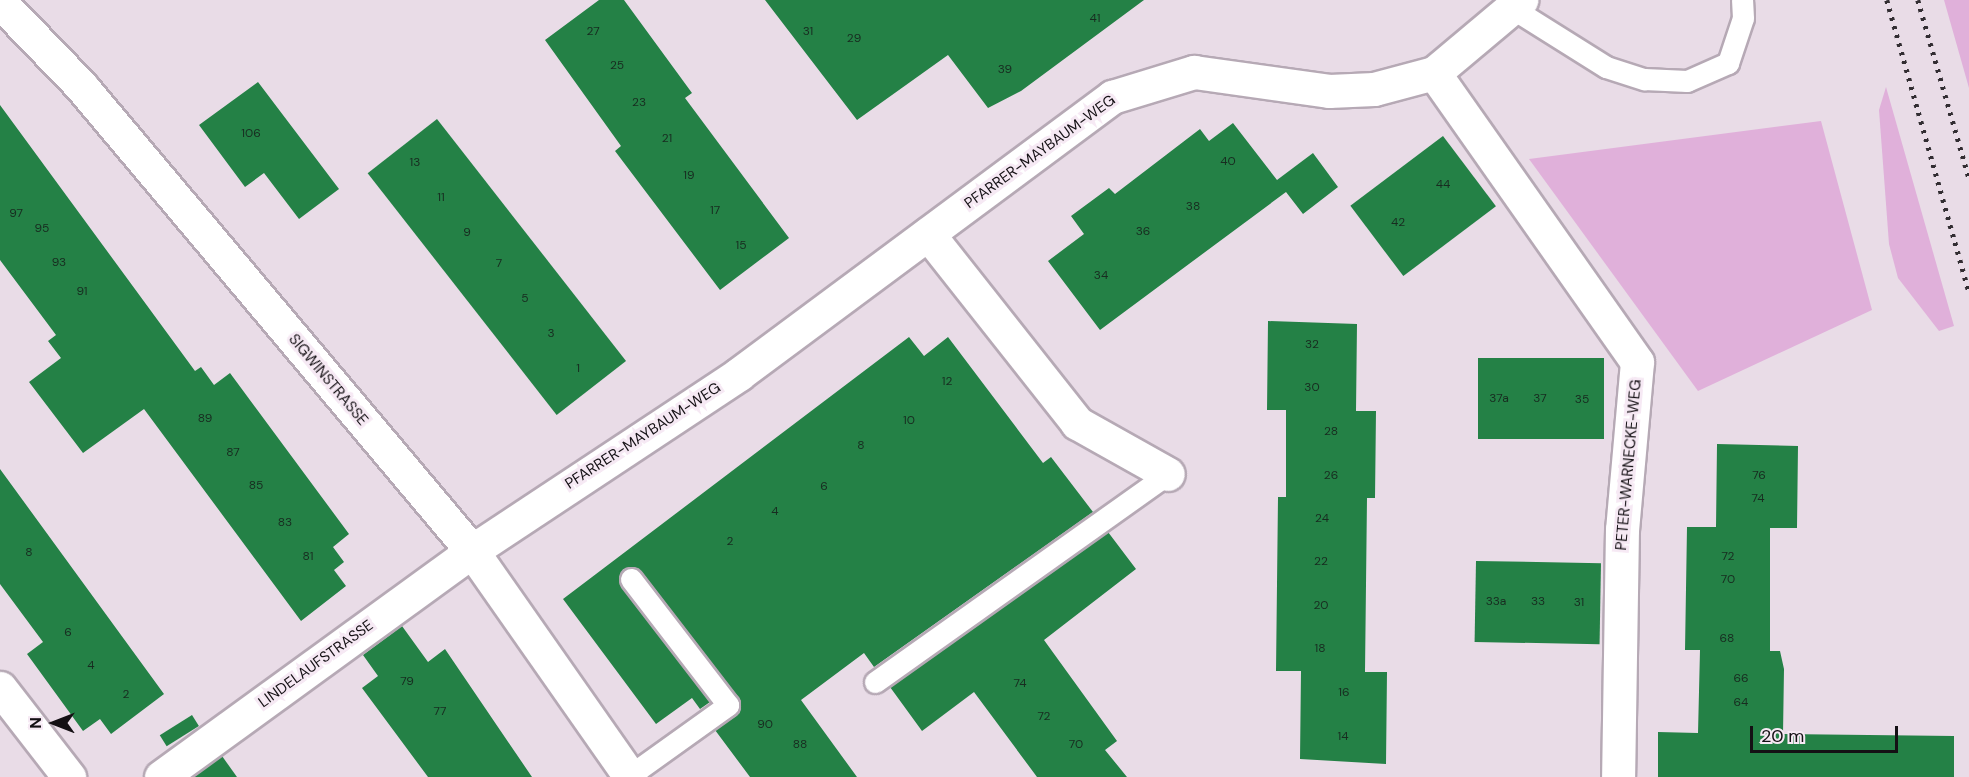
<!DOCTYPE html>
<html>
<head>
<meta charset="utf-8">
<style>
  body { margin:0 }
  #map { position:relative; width:1969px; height:777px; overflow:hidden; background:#e9dce7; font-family:"DM Sans",sans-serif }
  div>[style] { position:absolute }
  .green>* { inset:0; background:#e0b0da }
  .building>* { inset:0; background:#248146; transform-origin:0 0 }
  .roads { filter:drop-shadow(2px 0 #b6a9b5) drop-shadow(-2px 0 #b6a9b5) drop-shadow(0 2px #b6a9b5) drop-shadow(0 -2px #b6a9b5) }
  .lane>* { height:21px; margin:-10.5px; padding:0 10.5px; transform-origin:10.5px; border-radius:10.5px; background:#fff }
  .street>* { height:33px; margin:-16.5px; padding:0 16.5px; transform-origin:16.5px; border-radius:16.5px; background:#fff }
  .secondary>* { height:33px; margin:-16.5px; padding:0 16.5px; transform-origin:16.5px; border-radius:16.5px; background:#fff }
  .rail>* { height:4.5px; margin-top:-2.25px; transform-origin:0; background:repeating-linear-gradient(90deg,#322d32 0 3px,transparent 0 9px) }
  span { translate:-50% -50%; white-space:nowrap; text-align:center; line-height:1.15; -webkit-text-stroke:6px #f6e9f4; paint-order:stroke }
  .number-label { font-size:12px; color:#182c20 }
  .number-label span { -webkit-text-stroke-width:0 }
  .street-label { font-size:15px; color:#141014 }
  .north { position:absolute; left:24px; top:693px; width:60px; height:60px; -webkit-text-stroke:4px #f6e9f4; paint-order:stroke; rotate:270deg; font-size:16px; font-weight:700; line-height:24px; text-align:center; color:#141014 }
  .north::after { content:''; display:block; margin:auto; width:21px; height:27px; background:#141014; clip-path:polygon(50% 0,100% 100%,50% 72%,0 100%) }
  .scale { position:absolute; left:1750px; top:726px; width:148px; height:27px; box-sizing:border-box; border:3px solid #141014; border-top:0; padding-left:8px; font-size:18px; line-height:21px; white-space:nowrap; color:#141014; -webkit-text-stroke:4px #f6e9f4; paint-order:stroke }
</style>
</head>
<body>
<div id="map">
  <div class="green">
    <div style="clip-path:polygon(1944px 0,1969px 0,1969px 88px)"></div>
    <div style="clip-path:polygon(1886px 87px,1954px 326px,1939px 331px,1898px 278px,1889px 244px,1879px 110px)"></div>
    <div style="clip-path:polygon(1821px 121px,1872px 310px,1698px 391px,1529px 159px)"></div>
  </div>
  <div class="building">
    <div style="clip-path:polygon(599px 0,624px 0,692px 93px,685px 98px,789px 238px,720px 290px,615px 151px,621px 146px,545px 40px)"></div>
    <div style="clip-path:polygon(765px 0,1144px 0,1021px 91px,988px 108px,948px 55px,857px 120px)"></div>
    <div style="clip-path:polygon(258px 82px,339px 189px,299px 219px,264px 173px,245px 187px,199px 125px)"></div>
    <div style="clip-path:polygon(0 105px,195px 371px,201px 367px,214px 385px,230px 373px,349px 534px,333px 547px,344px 562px,334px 570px,346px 586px,301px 621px,144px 409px,83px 453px,29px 382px,61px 358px,48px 341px,56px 335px,0 260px)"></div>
    <div style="left:437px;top:119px;width:307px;height:88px;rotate:52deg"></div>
    <div style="clip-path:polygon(1233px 123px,1277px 180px,1313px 153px,1338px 187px,1303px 214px,1286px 192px,1100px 330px,1048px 261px,1084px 234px,1071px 216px,1109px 188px,1115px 194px,1200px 129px,1209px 141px)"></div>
    <div style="left:1443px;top:136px;width:88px;height:116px;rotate:53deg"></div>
    <div style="clip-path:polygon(1268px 321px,1357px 324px,1356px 411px,1376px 411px,1375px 498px,1367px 498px,1365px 672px,1387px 672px,1386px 764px,1300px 759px,1301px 671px,1276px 671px,1278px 497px,1286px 497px,1286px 410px,1267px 410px)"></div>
    <div style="clip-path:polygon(909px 337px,924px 356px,948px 337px,1043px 463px,1051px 457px,1093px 512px,874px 667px,864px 653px,801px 700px,857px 777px,750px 777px,715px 730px,739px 711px,738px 698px,641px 571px,623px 569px,621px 586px,710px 702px,700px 709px,692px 698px,656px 724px,563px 599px)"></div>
    <div style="left:1478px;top:358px;width:126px;height:81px"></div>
    <div style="clip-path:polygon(1717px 444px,1798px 446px,1797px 528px,1770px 528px,1770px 651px,1780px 651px,1784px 669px,1783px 734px,1954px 736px,1954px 777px,1658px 777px,1658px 732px,1698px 733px,1700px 650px,1685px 650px,1687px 527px,1716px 527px)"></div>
    <div style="clip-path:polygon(0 469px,164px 694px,111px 734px,100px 719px,83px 731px,27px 654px,43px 642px,0 584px)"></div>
    <div style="clip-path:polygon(1108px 532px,1136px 569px,1044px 640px,1117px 741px,1105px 750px,1127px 777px,1037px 777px,974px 692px,922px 731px,890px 687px)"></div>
    <div style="left:1476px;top:561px;width:125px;height:81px;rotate:1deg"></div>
    <div style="clip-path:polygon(402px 626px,428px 662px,445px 649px,532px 777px,428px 777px,362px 688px,378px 676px,363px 655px)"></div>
    <div style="left:192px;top:715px;width:13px;height:38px;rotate:58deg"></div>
    <div style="clip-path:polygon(222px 756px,237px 777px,193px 777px)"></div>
  </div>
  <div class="roads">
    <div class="lane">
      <div style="left:1512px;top:8px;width:111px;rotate:32.1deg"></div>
      <div style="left:1606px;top:67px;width:40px;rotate:18deg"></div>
      <div style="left:1644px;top:79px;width:43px;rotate:2.7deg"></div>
      <div style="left:1687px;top:81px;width:45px;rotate:-23.7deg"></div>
      <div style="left:1728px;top:63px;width:47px;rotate:-71.6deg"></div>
      <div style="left:1743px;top:18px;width:18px;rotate:-93deg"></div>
      <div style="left:875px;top:682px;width:359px;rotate:-35.4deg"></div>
      <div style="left:629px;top:776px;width:122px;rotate:-35.6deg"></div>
      <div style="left:728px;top:705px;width:159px;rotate:-127.6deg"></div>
    </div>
    <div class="street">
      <div style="left:1434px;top:73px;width:353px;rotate:54.9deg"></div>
      <div style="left:1637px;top:362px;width:168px;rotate:95.1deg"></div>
      <div style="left:1622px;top:529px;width:248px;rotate:90.9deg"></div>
      <div style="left:928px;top:234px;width:241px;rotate:51.7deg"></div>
      <div style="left:1077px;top:423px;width:104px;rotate:29.3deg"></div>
      <div style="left:0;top:688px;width:113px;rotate:52.2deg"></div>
      <div style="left:161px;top:777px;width:384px;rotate:-36deg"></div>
      <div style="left:472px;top:551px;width:320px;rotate:-33.5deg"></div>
      <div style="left:739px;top:374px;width:465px;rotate:-36.6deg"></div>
      <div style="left:1112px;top:97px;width:86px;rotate:-17deg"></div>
      <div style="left:1194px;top:72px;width:136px;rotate:8deg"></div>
      <div style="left:1329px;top:91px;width:45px;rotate:-2.5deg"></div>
      <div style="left:1374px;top:89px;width:62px;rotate:-14.9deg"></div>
      <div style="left:1434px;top:73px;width:114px;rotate:-40deg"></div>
    </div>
    <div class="secondary">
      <div style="left:0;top:2px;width:117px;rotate:46deg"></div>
      <div style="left:81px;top:86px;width:608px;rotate:49.94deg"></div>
      <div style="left:472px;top:551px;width:276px;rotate:55deg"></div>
    </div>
  </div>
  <div class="rail">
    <div style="left:1887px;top:0;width:302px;rotate:74.3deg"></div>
    <div style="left:1918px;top:0;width:185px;rotate:74deg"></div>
  </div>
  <div class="number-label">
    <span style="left:1095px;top:19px">41</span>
    <span style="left:593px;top:32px">27</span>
    <span style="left:808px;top:32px">31</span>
    <span style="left:854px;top:39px">29</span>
    <span style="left:617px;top:66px">25</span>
    <span style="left:1005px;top:70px">39</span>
    <span style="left:639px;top:103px">23</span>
    <span style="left:251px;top:134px">106</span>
    <span style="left:667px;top:139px">21</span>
    <span style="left:1228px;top:162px">40</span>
    <span style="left:415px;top:163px">13</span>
    <span style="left:689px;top:176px">19</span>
    <span style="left:1443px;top:185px">44</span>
    <span style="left:441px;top:198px">11</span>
    <span style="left:1193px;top:207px">38</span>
    <span style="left:715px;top:211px">17</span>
    <span style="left:16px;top:214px">97</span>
    <span style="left:1398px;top:223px">42</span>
    <span style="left:42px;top:229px">95</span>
    <span style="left:1143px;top:232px">36</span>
    <span style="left:467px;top:233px">9</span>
    <span style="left:741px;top:246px">15</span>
    <span style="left:59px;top:263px">93</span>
    <span style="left:499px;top:264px">7</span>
    <span style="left:1101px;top:276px">34</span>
    <span style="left:82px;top:292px">91</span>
    <span style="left:525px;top:299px">5</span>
    <span style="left:551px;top:334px">3</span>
    <span style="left:1312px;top:345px">32</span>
    <span style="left:578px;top:369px">1</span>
    <span style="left:947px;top:382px">12</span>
    <span style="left:1312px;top:388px">30</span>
    <span style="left:1499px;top:399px">37a</span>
    <span style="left:1540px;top:399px">37</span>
    <span style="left:1582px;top:400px">35</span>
    <span style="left:205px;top:419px">89</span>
    <span style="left:909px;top:421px">10</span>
    <span style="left:1331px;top:432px">28</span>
    <span style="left:861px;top:446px">8</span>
    <span style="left:233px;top:453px">87</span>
    <span style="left:1331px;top:476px">26</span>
    <span style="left:1759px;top:476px">76</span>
    <span style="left:256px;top:486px">85</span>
    <span style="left:824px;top:487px">6</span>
    <span style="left:1758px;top:499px">74</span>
    <span style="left:775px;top:512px">4</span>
    <span style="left:1322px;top:519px">24</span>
    <span style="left:285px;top:523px">83</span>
    <span style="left:730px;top:542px">2</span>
    <span style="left:29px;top:553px">8</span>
    <span style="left:308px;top:557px">81</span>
    <span style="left:1728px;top:557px">72</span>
    <span style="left:1321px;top:562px">22</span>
    <span style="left:1728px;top:580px">70</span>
    <span style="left:1496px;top:602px">33a</span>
    <span style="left:1538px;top:602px">33</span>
    <span style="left:1579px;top:603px">31</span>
    <span style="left:1321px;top:606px">20</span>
    <span style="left:68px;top:633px">6</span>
    <span style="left:1727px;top:639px">68</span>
    <span style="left:1320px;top:649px">18</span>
    <span style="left:91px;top:666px">4</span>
    <span style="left:1741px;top:679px">66</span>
    <span style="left:407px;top:682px">79</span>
    <span style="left:1020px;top:684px">74</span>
    <span style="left:1344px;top:693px">16</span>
    <span style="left:126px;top:695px">2</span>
    <span style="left:1741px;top:703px">64</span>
    <span style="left:440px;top:712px">77</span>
    <span style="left:1044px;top:717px">72</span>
    <span style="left:765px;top:725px">90</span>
    <span style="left:1343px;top:737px">14</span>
    <span style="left:800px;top:745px">88</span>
    <span style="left:1076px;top:745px">70</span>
  </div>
  <div class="street-label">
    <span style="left:1040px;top:152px;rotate:-36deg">PFARRER-MAYBAUM-WEG</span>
    <span style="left:328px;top:380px;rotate:50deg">SIGWINSTRASSE</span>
    <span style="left:643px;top:436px;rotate:-33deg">PFARRER-MAYBAUM-WEG</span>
    <span style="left:1629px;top:465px;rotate:-85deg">PETER-WARNECKE-WEG</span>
    <span style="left:316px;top:664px;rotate:-36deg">LINDELAUFSTRASSE</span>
  </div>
  <div class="north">N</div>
  <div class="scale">20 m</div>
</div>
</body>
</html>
